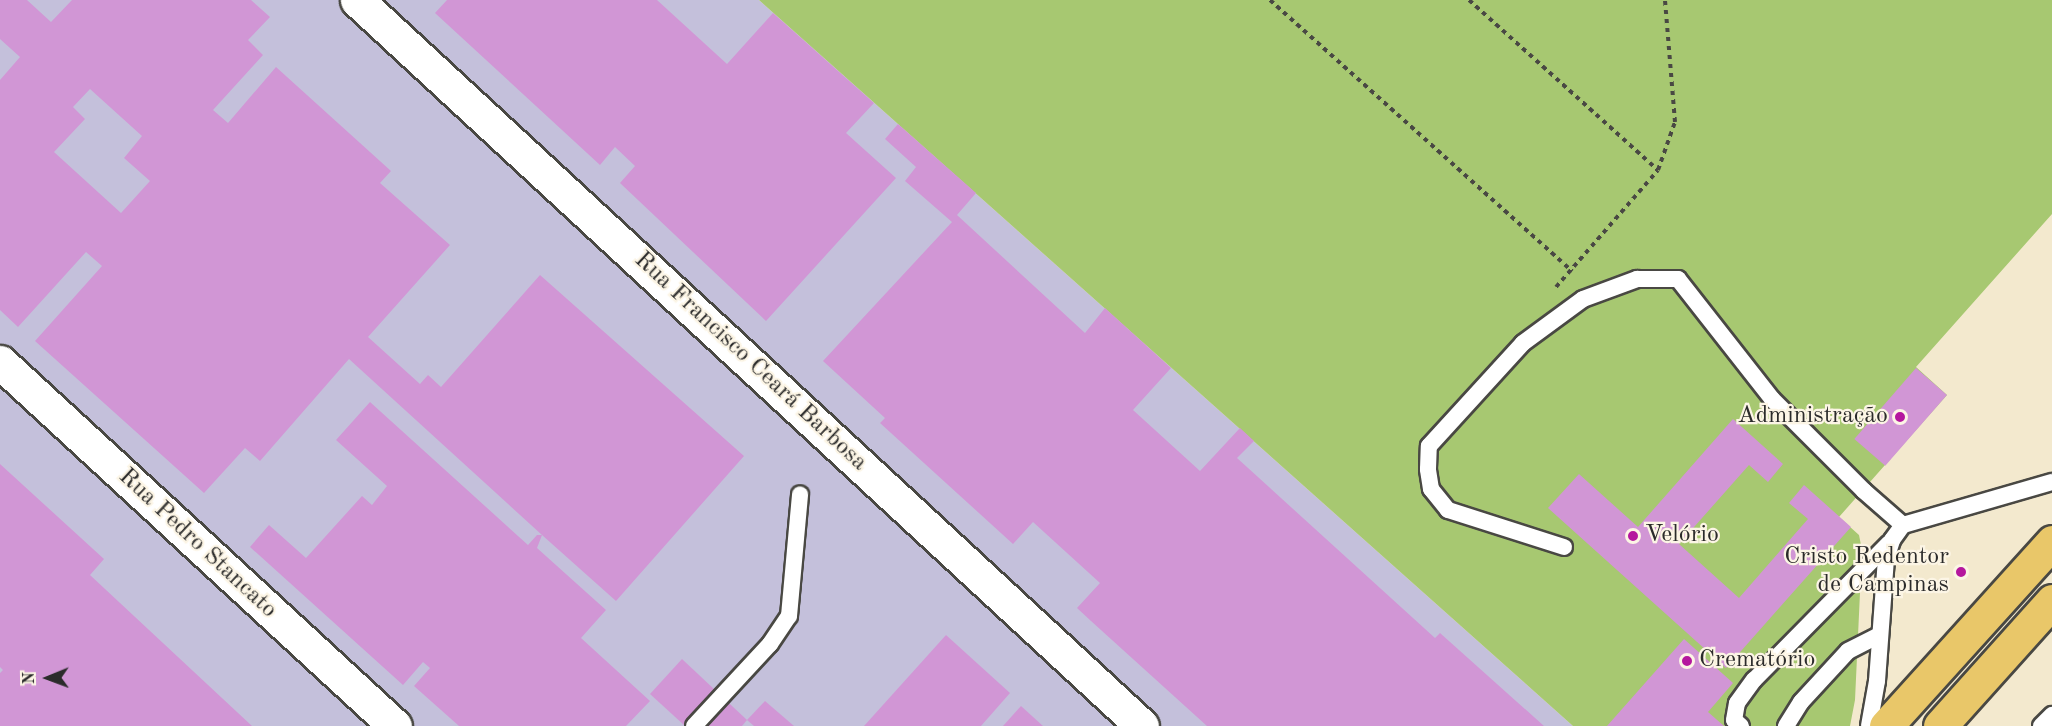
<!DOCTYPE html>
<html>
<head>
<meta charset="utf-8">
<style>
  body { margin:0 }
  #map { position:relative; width:2052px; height:726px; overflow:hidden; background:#f3e9ce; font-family:"Old Standard TT",serif }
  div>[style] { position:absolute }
  .industrial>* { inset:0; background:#c4c0db }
  .green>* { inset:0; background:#a7c871 }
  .building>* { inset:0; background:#d196d5; transform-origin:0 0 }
  .path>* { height:4px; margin-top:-2px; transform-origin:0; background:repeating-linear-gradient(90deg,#494843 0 4.5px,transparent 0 9px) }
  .roads { filter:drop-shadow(2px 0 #494843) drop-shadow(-2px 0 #494843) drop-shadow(0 2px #494843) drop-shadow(0 -2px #494843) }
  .service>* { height:16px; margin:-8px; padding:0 8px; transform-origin:8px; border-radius:8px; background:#fff }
  .minor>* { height:33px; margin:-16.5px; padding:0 16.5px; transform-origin:16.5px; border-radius:16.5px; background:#fff }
  .tertiary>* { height:33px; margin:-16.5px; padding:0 16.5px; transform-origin:16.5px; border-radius:16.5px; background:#fff }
  .primary>* { height:33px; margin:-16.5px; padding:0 16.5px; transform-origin:16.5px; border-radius:16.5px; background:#e9c769 }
  .dots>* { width:16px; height:16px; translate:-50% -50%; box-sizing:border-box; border:3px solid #fcf5e5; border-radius:50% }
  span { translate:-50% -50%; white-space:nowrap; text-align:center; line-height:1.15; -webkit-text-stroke:4.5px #fcf5e5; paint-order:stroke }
  .street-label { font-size:24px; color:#2b2b2b }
  .poi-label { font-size:24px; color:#2b2b2b }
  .right { translate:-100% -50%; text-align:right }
  .left { translate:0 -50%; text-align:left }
  .north { position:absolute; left:18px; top:648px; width:60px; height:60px; -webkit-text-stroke:4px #fcf5e5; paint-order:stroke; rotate:269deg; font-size:16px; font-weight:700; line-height:24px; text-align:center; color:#2b2b2b }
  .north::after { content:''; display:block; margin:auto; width:21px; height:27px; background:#2b2b2b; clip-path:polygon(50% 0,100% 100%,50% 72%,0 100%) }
</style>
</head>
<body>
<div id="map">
  <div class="industrial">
    <div style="clip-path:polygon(0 0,759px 0,1573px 726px,0 726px)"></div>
  </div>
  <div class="green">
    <div style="clip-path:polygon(759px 0,2052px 0,2052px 214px,1916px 367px,1947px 395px,1839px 517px,1859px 535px,1862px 550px,1855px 700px,1850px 726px,1573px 726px)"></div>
  </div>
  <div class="building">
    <div style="clip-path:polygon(evenodd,0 0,27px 0,51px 22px,72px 0,251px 0,270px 17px,248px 40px,263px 55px,213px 110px,228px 123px,276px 67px,391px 171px,380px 183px,450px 245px,368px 337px,420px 384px,428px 375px,441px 387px,540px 275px,744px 456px,616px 601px,542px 535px,537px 548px,606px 610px,581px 638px,650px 701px,626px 726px,459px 726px,414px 686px,430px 668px,423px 662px,403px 685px,250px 547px,269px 525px,306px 558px,362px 496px,372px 505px,387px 486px,336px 440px,370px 402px,528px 545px,537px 535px,542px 535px,349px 359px,260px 461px,245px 448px,204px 493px,35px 341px,102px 266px,86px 252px,18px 327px,0 310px,0 80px,20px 57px,0 39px,0 0,90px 89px,142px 136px,124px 158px,150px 181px,121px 213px,54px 152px,85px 119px,73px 107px,90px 89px)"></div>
    <div style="clip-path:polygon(447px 0,657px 0,727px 64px,773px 13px,874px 103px,846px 133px,896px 178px,766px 321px,620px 183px,635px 166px,615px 147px,600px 165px,435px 13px)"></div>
    <div style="clip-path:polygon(898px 124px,976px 193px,957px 215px,1085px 333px,1105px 308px,1171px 368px,1133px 410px,1200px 471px,1240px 428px,1254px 441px,1237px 458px,1435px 638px,1440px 633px,1544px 726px,1207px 726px,1091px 621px,1077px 608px,1100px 583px,1033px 522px,1013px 544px,880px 423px,885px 418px,823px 361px,952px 222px,905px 181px,916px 167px,885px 139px)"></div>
    <div style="left:1916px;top:368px;width:41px;height:94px;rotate:41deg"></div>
    <div style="clip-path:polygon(1733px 419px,1783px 464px,1768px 482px,1749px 465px,1679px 544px,1739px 598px,1808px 519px,1789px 503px,1804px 485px,1851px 527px,1726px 668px,1548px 508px,1579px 474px,1638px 527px)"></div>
    <div style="clip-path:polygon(0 464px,104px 559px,90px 575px,252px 726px,0 726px,0 673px,3px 670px,0 667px)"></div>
    <div style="clip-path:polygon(946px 635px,1010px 693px,981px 726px,864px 726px)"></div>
    <div style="clip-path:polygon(1684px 639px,1733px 683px,1708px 712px,1724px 726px,1607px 726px)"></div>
    <div style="clip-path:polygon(682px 659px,747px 720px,742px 726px,685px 726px,650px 694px)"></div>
    <div style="clip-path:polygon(765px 701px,794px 726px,754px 726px,747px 720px)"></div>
    <div style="clip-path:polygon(1021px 706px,1043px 726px,1003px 726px)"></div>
  </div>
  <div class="path">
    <div style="left:1270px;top:0;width:406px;rotate:41.9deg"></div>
    <div style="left:1469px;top:0;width:254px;rotate:42deg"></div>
    <div style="left:1556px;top:287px;width:155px;rotate:-48.9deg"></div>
    <div style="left:1658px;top:170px;width:51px;rotate:-70.5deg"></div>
    <div style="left:1675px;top:122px;width:122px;rotate:-94.7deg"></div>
  </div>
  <div class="roads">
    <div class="service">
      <div style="left:1564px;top:547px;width:122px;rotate:-162.3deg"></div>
      <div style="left:1448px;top:510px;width:27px;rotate:-129deg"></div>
      <div style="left:1431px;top:489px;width:20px;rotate:-99deg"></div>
      <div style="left:1428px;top:469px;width:23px;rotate:-88deg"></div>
      <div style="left:1429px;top:446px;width:139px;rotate:-47.6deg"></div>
      <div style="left:1523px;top:343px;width:74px;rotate:-36.3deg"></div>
      <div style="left:1583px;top:299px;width:58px;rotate:-20.3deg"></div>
      <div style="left:1637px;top:279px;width:41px"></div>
      <div style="left:1678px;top:279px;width:152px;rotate:51.9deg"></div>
      <div style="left:1772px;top:399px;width:130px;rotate:45deg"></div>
      <div style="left:1864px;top:491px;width:52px;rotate:41.1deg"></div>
      <div style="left:694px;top:726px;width:112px;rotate:-47.2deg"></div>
      <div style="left:770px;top:644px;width:34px;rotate:-56deg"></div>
      <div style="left:789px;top:616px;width:122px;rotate:-84.8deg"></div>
      <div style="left:1741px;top:726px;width:9px;rotate:-139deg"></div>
      <div style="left:1734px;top:720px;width:17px;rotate:-80deg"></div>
      <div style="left:1737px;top:703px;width:29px;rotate:-54deg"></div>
      <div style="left:1754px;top:680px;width:192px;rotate:-45.4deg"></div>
      <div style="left:1786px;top:726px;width:28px;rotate:-58deg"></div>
      <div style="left:1801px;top:702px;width:69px;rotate:-47.3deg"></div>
      <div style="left:1848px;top:651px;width:35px;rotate:-27deg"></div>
      <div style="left:1869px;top:726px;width:46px;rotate:-79.9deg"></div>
      <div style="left:1877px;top:681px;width:122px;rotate:-85.8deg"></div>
      <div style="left:1886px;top:559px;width:20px;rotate:-72deg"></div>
      <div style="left:1892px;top:540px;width:19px;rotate:-54deg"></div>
      <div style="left:1903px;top:525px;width:155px;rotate:-16.1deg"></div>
      <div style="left:2041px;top:726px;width:16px;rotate:-45deg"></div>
    </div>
    <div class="minor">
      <div style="left:0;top:362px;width:537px;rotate:42.66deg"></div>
    </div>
    <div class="tertiary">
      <div style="left:357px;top:0;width:1069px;rotate:42.76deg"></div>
    </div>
    <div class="primary">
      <div style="left:1886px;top:726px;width:248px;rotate:-47.9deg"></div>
      <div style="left:1940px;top:726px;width:168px;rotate:-48.1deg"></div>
    </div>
  </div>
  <div class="dots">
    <div style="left:1900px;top:417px;background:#b5179e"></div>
    <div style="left:1633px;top:536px;background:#b5179e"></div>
    <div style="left:1961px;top:572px;background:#b5179e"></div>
    <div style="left:1687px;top:661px;background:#b5179e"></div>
  </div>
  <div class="street-label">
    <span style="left:750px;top:362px;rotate:43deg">Rua Francisco Ceará Barbosa</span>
    <span style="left:197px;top:544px;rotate:43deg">Rua Pedro Stancato</span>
  </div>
  <div class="poi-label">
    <span class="right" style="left:1888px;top:417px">Administração</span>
    <span class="left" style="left:1645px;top:536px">Velório</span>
    <span class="right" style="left:1949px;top:572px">Cristo Redentor<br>de Campinas</span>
    <span class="left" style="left:1699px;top:661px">Crematório</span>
  </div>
  <div class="north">N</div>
</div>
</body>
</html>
